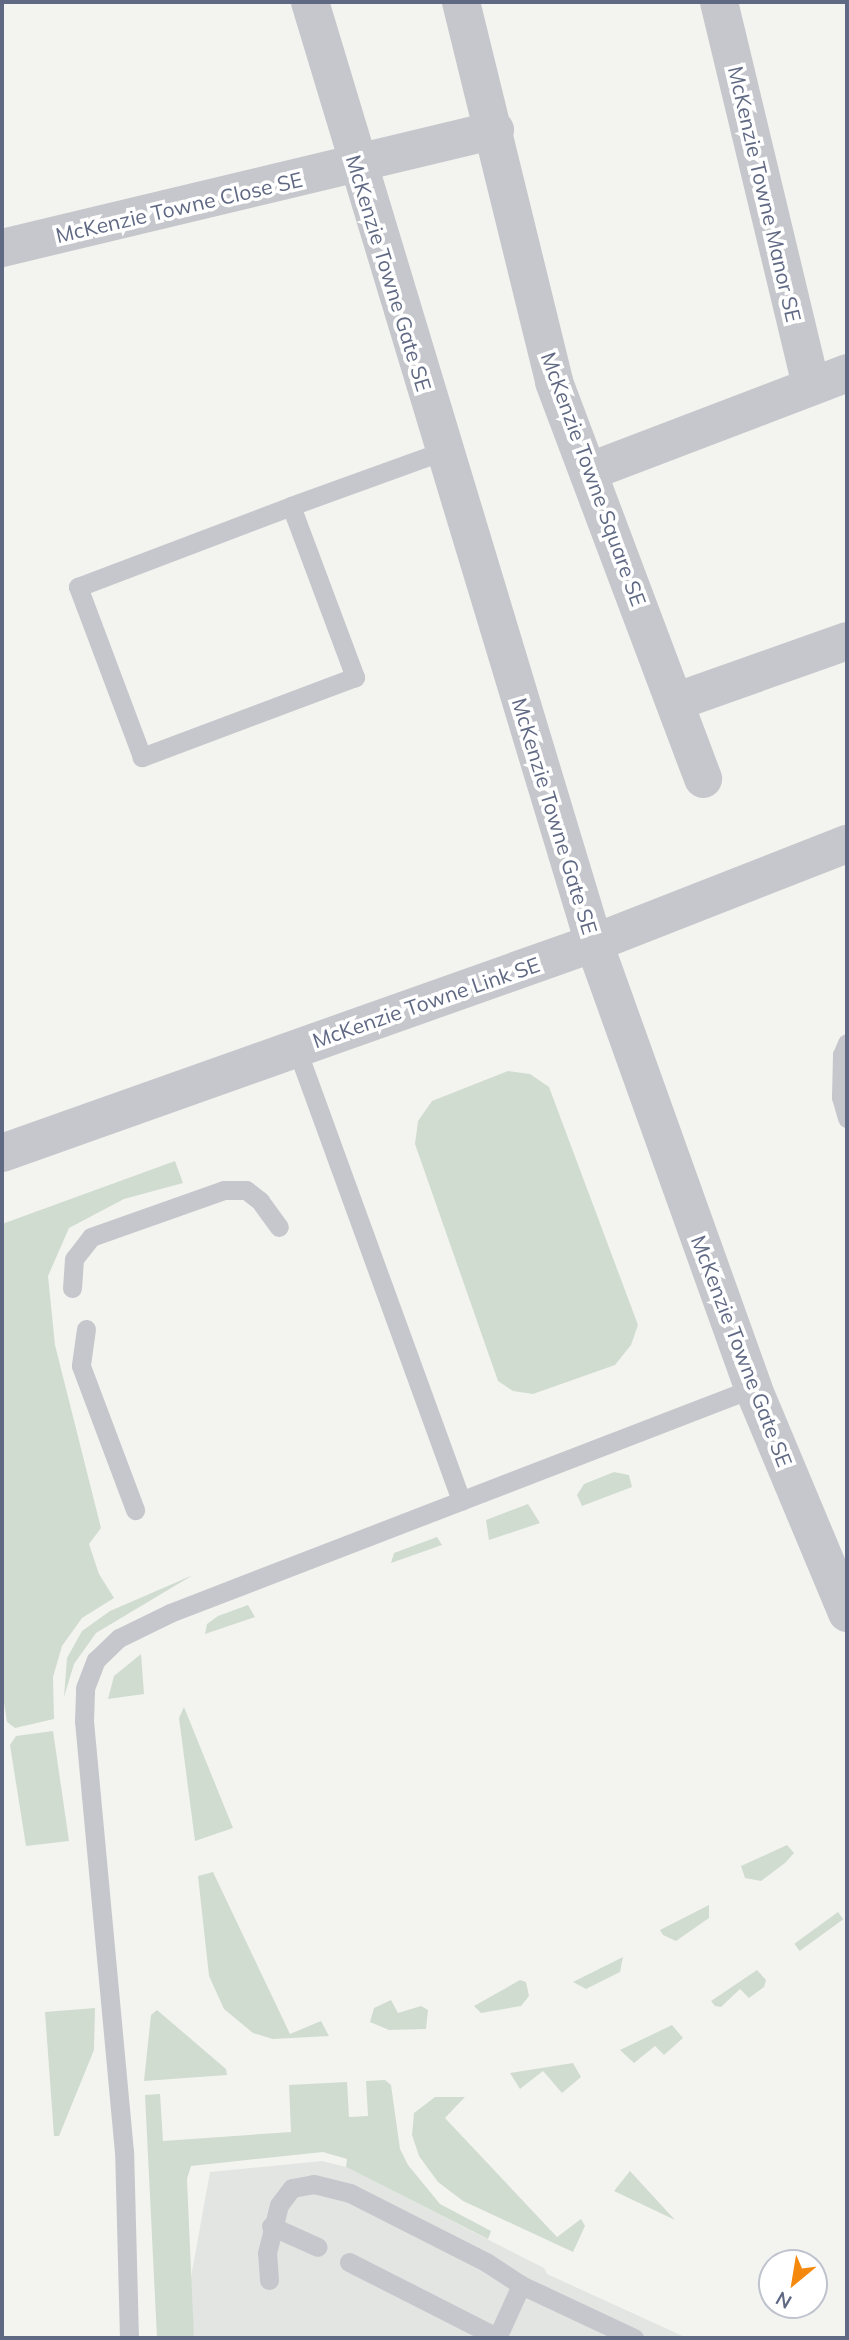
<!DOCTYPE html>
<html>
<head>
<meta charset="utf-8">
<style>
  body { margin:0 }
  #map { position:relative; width:849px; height:2340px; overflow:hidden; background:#f3f4ef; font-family:Mulish,sans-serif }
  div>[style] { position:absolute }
  .built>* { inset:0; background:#e3e5e3 }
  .green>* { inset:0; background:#d1dcd0; transform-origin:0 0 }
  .service>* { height:19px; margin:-9.5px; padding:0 9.5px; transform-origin:9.5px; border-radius:9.5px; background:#c6c7cc }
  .minor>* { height:38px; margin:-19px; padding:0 19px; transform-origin:19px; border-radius:19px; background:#c6c7cc }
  span { translate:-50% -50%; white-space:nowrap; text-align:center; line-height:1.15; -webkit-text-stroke:7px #fff; paint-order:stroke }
  .street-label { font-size:21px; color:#606984 }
  .frame { position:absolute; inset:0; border:4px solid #606984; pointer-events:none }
  .north { position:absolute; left:758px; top:2249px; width:70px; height:70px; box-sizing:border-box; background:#fff; border:2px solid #bfc3ce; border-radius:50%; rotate:210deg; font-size:19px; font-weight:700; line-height:28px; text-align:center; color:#606984 }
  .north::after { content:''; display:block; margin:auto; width:24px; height:32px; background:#f5890e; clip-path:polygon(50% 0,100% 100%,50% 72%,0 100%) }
</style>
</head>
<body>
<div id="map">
  <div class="built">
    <div style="clip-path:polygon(322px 2161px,346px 2167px,544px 2268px,547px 2274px,687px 2338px,180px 2338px,210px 2172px)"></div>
  </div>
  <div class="green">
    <div style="clip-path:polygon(508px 1071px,530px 1074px,549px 1087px,638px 1325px,631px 1345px,615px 1365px,533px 1394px,513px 1391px,498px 1381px,415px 1144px,418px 1121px,432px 1101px)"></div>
    <div style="clip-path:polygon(175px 1161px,183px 1183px,124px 1199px,69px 1228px,48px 1276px,55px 1345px,101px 1528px,89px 1544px,99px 1574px,114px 1598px,82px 1618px,62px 1646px,53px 1677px,54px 1719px,15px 1728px,7px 1722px,2px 1689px,2px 1224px)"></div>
    <div style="clip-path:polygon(614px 1472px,629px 1475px,632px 1487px,582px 1506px,577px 1495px,584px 1484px)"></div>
    <div style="clip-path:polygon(528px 1504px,540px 1523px,489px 1540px,486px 1520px)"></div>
    <div style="clip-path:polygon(437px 1537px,442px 1545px,391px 1563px,394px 1553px)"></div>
    <div style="clip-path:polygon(193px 1575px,96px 1633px,74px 1664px,64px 1697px,67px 1658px,82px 1631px,110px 1611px)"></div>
    <div style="clip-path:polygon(248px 1605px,255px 1617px,205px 1634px,207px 1624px,218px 1616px)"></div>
    <div style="clip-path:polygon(141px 1654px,144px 1694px,108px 1699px,114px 1676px)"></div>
    <div style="clip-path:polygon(184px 1707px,233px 1828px,195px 1841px,179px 1718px)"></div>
    <div style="clip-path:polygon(53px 1731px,69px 1841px,26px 1846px,10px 1745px,16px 1736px)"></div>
    <div style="clip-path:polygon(787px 1845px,794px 1853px,785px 1863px,761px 1881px,745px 1878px,741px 1866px)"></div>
    <div style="clip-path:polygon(213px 1872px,290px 2034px,321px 2021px,329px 2036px,273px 2039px,253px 2033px,224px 2009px,209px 1976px,198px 1876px)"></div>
    <div style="clip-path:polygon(709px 1905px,709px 1918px,676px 1941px,663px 1935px,660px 1930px)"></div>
    <div style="left:838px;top:1912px;width:9px;height:54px;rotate:54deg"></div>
    <div style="clip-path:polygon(623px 1957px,620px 1972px,586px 1989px,573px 1982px)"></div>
    <div style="clip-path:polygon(757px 1970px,766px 1980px,764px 1987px,749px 1998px,740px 1989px,721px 2007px,715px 2006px,711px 2001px)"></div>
    <div style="clip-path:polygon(520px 1980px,526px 1982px,529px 1996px,521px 2006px,481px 2013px,474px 2006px)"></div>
    <div style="clip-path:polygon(391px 2000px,398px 2013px,421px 2006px,428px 2010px,426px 2029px,389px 2030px,370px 2022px,374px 2008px)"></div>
    <div style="clip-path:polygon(95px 2008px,94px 2050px,59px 2136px,54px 2136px,45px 2012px)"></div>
    <div style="clip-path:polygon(157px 2010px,226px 2069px,227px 2075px,144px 2081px,151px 2015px)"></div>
    <div style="clip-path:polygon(672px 2025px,683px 2038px,664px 2055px,655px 2046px,634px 2063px,620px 2050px)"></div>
    <div style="clip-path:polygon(573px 2063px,581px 2077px,562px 2093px,543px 2071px,520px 2089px,510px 2073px)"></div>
    <div style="clip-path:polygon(385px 2080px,391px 2085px,400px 2149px,408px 2165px,440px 2204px,491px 2231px,488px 2239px,346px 2167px,347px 2159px,323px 2152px,191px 2166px,187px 2179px,194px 2338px,157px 2338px,145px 2095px,160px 2094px,163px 2141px,291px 2132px,289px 2085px,347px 2082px,349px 2117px,368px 2116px,366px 2081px)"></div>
    <div style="clip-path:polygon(435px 2097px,465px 2097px,445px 2118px,557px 2237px,581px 2219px,585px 2226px,573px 2252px,463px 2201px,438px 2182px,419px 2156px,412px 2135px,414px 2113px)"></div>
    <div style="clip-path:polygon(630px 2171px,675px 2220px,614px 2191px)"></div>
  </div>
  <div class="service">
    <div style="left:291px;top:506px;width:183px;rotate:69.5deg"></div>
    <div style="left:355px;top:677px;width:228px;rotate:159.4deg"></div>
    <div style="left:142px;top:757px;width:182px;rotate:-110.6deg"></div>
    <div style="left:78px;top:587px;width:228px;rotate:-20.8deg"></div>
    <div style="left:291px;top:506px;width:162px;rotate:-19.9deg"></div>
    <div style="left:847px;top:1043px;width:13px;rotate:113deg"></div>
    <div style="left:842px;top:1055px;width:42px;rotate:91.4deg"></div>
    <div style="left:841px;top:1097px;width:22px;rotate:74deg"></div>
    <div style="left:296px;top:1047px;width:483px;rotate:70deg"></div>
    <div style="left:72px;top:1288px;width:29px;rotate:-86deg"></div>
    <div style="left:74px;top:1259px;width:28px;rotate:-52deg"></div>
    <div style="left:91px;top:1237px;width:141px;rotate:-19.5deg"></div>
    <div style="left:224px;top:1190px;width:22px"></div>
    <div style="left:246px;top:1190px;width:18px;rotate:38deg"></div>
    <div style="left:260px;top:1201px;width:32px;rotate:54deg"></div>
    <div style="left:86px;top:1329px;width:37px;rotate:98deg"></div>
    <div style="left:81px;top:1366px;width:154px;rotate:69.4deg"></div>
    <div style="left:271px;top:2226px;width:51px;rotate:24.1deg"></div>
    <div style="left:349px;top:2262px;width:166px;rotate:26.9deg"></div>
    <div style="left:269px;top:2280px;width:27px;rotate:-94deg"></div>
    <div style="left:267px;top:2253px;width:49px;rotate:-76deg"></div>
    <div style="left:279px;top:2205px;width:21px;rotate:-53deg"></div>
    <div style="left:292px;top:2188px;width:22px;rotate:-10deg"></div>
    <div style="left:314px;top:2184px;width:37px;rotate:14deg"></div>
    <div style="left:350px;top:2193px;width:153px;rotate:26.9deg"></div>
    <div style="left:486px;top:2262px;width:42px;rotate:33.3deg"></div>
    <div style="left:521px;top:2285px;width:125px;rotate:25.1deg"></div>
    <div style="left:129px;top:2338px;width:186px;rotate:-91.5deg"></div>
    <div style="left:124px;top:2152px;width:433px;rotate:-95.3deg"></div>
    <div style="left:84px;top:1721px;width:33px;rotate:-88deg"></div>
    <div style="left:85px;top:1688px;width:30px;rotate:-69deg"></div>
    <div style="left:96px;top:1660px;width:32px;rotate:-44deg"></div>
    <div style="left:119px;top:1638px;width:57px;rotate:-26.1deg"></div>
    <div style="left:170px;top:1613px;width:625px;rotate:-21.1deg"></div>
    <div style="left:497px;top:2338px;width:58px;rotate:-65.6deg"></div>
  </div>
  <div class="minor">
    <div style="left:310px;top:2px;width:983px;rotate:73.21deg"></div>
    <div style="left:594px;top:943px;width:473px;rotate:70.3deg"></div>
    <div style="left:753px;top:1388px;width:244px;rotate:67.3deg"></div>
    <div style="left:461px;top:2px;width:391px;rotate:76.2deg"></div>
    <div style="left:554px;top:382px;width:424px;rotate:69.4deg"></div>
    <div style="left:719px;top:2px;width:395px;rotate:76.5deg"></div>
    <div style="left:2px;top:248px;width:507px;rotate:-13.46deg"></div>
    <div style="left:588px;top:472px;width:277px;rotate:-20.9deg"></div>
    <div style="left:675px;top:702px;width:182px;rotate:-19.5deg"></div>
    <div style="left:2px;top:1153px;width:628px;rotate:-19.53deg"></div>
    <div style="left:594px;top:943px;width:272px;rotate:-21.4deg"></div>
  </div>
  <div class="street-label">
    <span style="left:765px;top:194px;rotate:77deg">McKenzie Towne Manor SE</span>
    <span style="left:179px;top:207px;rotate:-13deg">McKenzie Towne Close SE</span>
    <span style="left:389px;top:273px;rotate:73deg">McKenzie Towne Gate SE</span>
    <span style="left:594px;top:479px;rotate:70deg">McKenzie Towne Square SE</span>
    <span style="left:555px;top:816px;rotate:73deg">McKenzie Towne Gate SE</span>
    <span style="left:426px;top:1002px;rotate:-19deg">McKenzie Towne Link SE</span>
    <span style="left:742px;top:1351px;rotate:69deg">McKenzie Towne Gate SE</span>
  </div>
  <div class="frame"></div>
  <div class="north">N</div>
</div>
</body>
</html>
